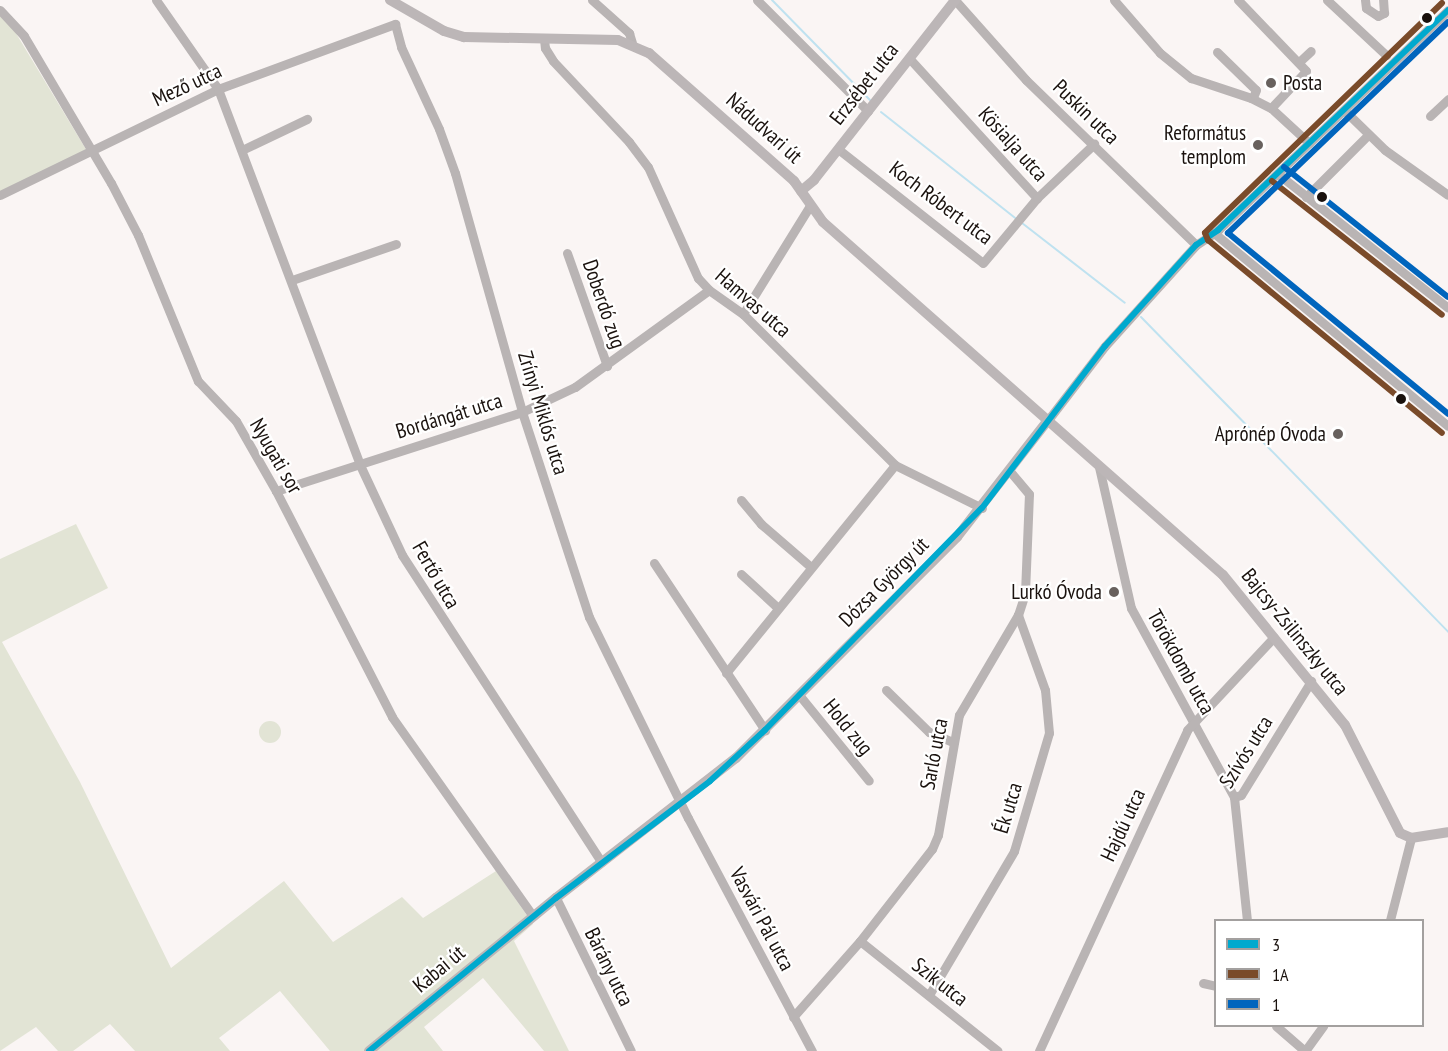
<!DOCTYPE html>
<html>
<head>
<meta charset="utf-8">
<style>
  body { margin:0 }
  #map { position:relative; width:1448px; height:1051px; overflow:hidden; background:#faf5f4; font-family:"PT Sans Narrow",sans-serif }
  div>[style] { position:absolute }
  .green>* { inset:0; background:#e2e4d5 }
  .round { border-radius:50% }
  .stream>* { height:2px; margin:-1px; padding:0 1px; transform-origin:1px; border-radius:1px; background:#bfe2f0 }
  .minor>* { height:9px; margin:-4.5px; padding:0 4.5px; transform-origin:4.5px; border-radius:4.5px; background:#b9b4b4 }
  .major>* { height:10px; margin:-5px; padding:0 5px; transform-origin:5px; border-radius:5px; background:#bcb6b7 }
  .bus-1>* { height:6px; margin:-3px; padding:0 3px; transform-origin:3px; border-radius:3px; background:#00a9ce }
  .bus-2>* { height:6px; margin:-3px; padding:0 3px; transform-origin:3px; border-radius:3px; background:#7a4b2a }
  .bus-3>* { height:6px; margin:-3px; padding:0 3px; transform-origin:3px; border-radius:3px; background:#0065bd }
  .dots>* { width:16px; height:16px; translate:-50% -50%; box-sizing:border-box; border:3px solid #fff; border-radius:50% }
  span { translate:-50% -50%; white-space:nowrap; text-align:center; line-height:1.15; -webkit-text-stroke:4.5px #fff; paint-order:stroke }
  .poi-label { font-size:21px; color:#1a120e }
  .left { translate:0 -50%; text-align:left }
  .right { translate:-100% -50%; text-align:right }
  .street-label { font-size:21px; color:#1a120e }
  .legend { position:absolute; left:1214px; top:919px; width:210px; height:108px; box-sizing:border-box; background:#fff; border:2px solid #a3a09f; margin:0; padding:8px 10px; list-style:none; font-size:18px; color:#1a120e }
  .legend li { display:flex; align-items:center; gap:12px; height:30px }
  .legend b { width:30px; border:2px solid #a3a09f }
</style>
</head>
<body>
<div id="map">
  <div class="green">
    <div style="clip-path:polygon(0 15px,8px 20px,87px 151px,0 199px)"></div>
    <div style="clip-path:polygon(76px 524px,108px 588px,2px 642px,80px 782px,171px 968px,284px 881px,333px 942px,402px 897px,423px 918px,496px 871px,533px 924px,514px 941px,569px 1051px,544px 1051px,483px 978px,424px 1027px,443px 1051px,330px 1051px,280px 991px,219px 1038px,230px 1051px,135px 1051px,110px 1024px,73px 1051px,58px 1051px,36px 1027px,0 1051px,0 559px)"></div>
    <div class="round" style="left:259px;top:721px;width:22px;height:22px"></div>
  </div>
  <div class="stream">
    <div style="left:772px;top:0;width:140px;rotate:45.6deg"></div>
    <div style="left:881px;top:112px;width:171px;rotate:38.3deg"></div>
    <div style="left:1022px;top:223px;width:130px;rotate:37.8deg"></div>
    <div style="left:1141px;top:317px;width:440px;rotate:45.7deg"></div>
  </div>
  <div class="minor">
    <div style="left:156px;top:0;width:108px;rotate:55.1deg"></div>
    <div style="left:218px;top:89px;width:400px;rotate:69.3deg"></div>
    <div style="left:359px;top:463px;width:102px;rotate:64.9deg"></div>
    <div style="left:402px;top:555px;width:366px;rotate:57deg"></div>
    <div style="left:592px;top:0;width:50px;rotate:41.7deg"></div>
    <div style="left:629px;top:33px;width:10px;rotate:73deg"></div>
    <div style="left:757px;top:0;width:157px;rotate:45deg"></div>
    <div style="left:955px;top:0;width:107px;rotate:48.4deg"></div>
    <div style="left:1026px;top:80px;width:237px;rotate:44.1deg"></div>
    <div style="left:1114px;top:0;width:70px;rotate:49deg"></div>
    <div style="left:1160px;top:53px;width:40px;rotate:39deg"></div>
    <div style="left:1191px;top:78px;width:63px;rotate:18.4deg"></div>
    <div style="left:1251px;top:98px;width:22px;rotate:27deg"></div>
    <div style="left:1271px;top:108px;width:52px;rotate:42.6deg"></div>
    <div style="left:1238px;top:0;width:98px;rotate:46.2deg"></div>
    <div style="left:1306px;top:71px;width:51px;rotate:133.4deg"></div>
    <div style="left:1327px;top:0;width:81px;rotate:43deg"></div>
    <div style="left:1365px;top:0;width:8px;rotate:83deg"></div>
    <div style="left:1366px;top:8px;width:14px;rotate:34deg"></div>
    <div style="left:1378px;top:16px;width:7px;rotate:-27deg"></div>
    <div style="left:1384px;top:13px;width:13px;rotate:-94deg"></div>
    <div style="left:0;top:10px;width:35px;rotate:47deg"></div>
    <div style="left:24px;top:36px;width:171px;rotate:59.4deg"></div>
    <div style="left:111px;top:183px;width:59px;rotate:62.6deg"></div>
    <div style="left:138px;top:235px;width:158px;rotate:67.7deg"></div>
    <div style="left:198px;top:381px;width:55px;rotate:46.5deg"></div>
    <div style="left:236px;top:421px;width:81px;rotate:60.3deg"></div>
    <div style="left:276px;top:491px;width:254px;rotate:62.8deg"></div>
    <div style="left:392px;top:717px;width:244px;rotate:54.7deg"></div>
    <div style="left:395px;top:24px;width:24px;rotate:75deg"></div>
    <div style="left:401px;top:47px;width:90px;rotate:65.1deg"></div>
    <div style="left:439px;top:129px;width:47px;rotate:70deg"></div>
    <div style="left:455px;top:173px;width:248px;rotate:74.3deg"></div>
    <div style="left:522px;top:412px;width:216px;rotate:71.9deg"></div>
    <div style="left:589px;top:617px;width:224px;rotate:63.8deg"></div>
    <div style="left:688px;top:818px;width:264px;rotate:62deg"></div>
    <div style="left:544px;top:39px;width:9px;rotate:84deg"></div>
    <div style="left:545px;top:48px;width:15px;rotate:58deg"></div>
    <div style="left:553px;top:61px;width:111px;rotate:46.8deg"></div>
    <div style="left:629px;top:142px;width:31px;rotate:53deg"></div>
    <div style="left:648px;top:167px;width:122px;rotate:65.8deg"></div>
    <div style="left:698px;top:278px;width:16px;rotate:47deg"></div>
    <div style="left:709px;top:290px;width:42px;rotate:35.2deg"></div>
    <div style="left:743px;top:314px;width:214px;rotate:44.8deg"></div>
    <div style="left:895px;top:465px;width:97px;rotate:26.3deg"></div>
    <div style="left:1217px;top:52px;width:54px;rotate:44.3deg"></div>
    <div style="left:1256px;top:90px;width:5px;rotate:112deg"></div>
    <div style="left:909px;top:58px;width:190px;rotate:47.6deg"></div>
    <div style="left:1299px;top:62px;width:16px;rotate:-43deg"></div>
    <div style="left:1344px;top:110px;width:57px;rotate:44.3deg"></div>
    <div style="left:1385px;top:150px;width:77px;rotate:35.5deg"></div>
    <div style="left:1430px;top:116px;width:25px;rotate:-43deg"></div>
    <div style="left:244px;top:149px;width:70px;rotate:-25.5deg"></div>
    <div style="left:838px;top:149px;width:184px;rotate:38.2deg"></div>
    <div style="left:983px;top:263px;width:85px;rotate:-50.3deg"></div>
    <div style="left:1037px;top:198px;width:79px;rotate:-43.5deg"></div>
    <div style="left:1278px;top:174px;width:216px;rotate:38.2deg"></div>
    <div style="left:0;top:195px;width:242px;rotate:-25.9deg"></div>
    <div style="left:218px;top:89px;width:189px;rotate:-20.2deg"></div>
    <div style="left:1306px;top:197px;width:86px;rotate:-45deg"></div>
    <div style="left:1214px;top:233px;width:303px;rotate:39.5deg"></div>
    <div style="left:567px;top:253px;width:120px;rotate:70.5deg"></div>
    <div style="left:292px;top:280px;width:110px;rotate:-19.1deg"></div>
    <div style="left:743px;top:314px;width:126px;rotate:-58.3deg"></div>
    <div style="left:1048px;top:420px;width:93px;rotate:-52.4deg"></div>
    <div style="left:1105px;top:346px;width:136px;rotate:-48deg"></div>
    <div style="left:1196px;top:245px;width:27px;rotate:-34deg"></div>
    <div style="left:1218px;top:230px;width:318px;rotate:-43.7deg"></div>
    <div style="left:1099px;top:467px;width:145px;rotate:77.2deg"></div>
    <div style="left:1131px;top:608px;width:215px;rotate:61.4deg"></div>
    <div style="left:1234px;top:797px;width:124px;rotate:84deg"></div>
    <div style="left:276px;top:491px;width:258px;rotate:-17.8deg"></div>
    <div style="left:522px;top:412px;width:59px;rotate:-25.3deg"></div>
    <div style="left:575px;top:387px;width:165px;rotate:-35.9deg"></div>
    <div style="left:741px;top:500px;width:31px;rotate:50deg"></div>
    <div style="left:761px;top:524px;width:66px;rotate:40.7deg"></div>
    <div style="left:654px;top:563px;width:201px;rotate:56.4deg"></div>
    <div style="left:741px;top:574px;width:50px;rotate:42.6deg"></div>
    <div style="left:726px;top:673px;width:268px;rotate:-50.9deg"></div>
    <div style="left:886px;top:690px;width:60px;rotate:44.3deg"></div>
    <div style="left:929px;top:732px;width:26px;rotate:23deg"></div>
    <div style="left:800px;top:696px;width:109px;rotate:50.9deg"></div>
    <div style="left:1234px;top:797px;width:7px;rotate:-16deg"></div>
    <div style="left:1241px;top:795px;width:134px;rotate:-58.4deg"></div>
    <div style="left:556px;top:898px;width:170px;rotate:63.9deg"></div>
    <div style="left:1390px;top:920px;width:85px;rotate:-75.6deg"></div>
    <div style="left:860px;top:941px;width:176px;rotate:38.6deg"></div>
    <div style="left:1203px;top:983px;width:13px;rotate:13deg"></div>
    <div style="left:929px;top:995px;width:167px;rotate:-59.4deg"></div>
    <div style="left:1014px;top:851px;width:123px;rotate:-73.5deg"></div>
    <div style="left:1049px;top:733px;width:43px;rotate:-95.3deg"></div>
    <div style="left:1045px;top:690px;width:80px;rotate:-109.8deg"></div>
    <div style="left:793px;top:1017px;width:101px;rotate:-48.6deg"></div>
    <div style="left:860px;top:941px;width:117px;rotate:-52deg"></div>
    <div style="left:932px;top:849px;width:15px;rotate:-67deg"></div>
    <div style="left:938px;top:835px;width:122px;rotate:-80.1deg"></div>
    <div style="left:959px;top:715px;width:116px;rotate:-59.5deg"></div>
    <div style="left:1018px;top:615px;width:23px;rotate:-72deg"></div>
    <div style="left:1025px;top:593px;width:99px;rotate:-87.7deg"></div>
    <div style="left:1029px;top:494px;width:30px;rotate:-130deg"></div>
    <div style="left:1276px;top:1026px;width:38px;rotate:41deg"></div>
    <div style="left:1039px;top:1051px;width:353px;rotate:-65.2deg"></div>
    <div style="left:1187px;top:730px;width:127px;rotate:-46.9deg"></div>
    <div style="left:1305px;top:1051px;width:31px;rotate:-54deg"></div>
  </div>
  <div class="major">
    <div style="left:390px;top:0;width:62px;rotate:29.9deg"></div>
    <div style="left:444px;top:31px;width:21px;rotate:17deg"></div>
    <div style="left:464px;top:37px;width:154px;rotate:1.1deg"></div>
    <div style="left:618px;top:40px;width:34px;rotate:23deg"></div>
    <div style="left:649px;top:53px;width:193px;rotate:41.4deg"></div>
    <div style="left:794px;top:181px;width:50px;rotate:54.7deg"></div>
    <div style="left:823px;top:222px;width:533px;rotate:41.43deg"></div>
    <div style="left:1223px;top:575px;width:193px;rotate:50.9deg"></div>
    <div style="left:1345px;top:725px;width:121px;rotate:63deg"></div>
    <div style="left:1400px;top:833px;width:12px;rotate:24deg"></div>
    <div style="left:1411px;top:838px;width:37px;rotate:-9deg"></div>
    <div style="left:801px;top:191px;width:17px;rotate:-40deg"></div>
    <div style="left:814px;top:180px;width:229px;rotate:-51.9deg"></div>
    <div style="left:369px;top:1051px;width:242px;rotate:-39.3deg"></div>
    <div style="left:556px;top:898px;width:228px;rotate:-37.9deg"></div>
    <div style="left:736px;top:758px;width:313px;rotate:-45deg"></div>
    <div style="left:957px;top:537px;width:148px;rotate:-52.1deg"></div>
  </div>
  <div class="bus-1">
    <div style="left:369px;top:1051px;width:242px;rotate:-39.3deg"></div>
    <div style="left:556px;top:898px;width:193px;rotate:-37.2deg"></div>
    <div style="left:710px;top:781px;width:75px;rotate:-42.8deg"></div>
    <div style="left:765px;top:730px;width:310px;rotate:-45.7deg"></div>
    <div style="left:982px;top:508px;width:203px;rotate:-52.8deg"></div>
    <div style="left:1105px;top:346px;width:136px;rotate:-48deg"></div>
    <div style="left:1196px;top:245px;width:27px;rotate:-34deg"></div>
    <div style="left:1218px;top:230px;width:318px;rotate:-43.7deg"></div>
  </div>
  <div class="bus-2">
    <div style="left:1442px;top:3px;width:330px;rotate:135.9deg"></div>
    <div style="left:1205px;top:233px;width:8px;rotate:67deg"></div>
    <div style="left:1208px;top:240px;width:303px;rotate:39.5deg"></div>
    <div style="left:1272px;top:181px;width:216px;rotate:38.2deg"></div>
  </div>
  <div class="bus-3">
    <div style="left:1448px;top:22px;width:305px;rotate:136.2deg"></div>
    <div style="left:1228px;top:233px;width:285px;rotate:39.4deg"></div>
    <div style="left:1284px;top:167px;width:209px;rotate:38.4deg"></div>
  </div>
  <div class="dots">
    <div style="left:1427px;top:18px;background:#1a120e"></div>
    <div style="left:1271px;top:83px;background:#68615e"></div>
    <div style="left:1258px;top:145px;background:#68615e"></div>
    <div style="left:1322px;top:197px;background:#1a120e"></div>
    <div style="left:1401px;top:399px;background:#1a120e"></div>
    <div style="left:1338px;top:434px;background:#68615e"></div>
    <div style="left:1114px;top:592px;background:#68615e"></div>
  </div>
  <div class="poi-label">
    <span class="left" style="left:1283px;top:83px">Posta</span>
    <span class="right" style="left:1246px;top:145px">Református<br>templom</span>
    <span class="right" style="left:1326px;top:434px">Aprónép Óvoda</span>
    <span class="right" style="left:1102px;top:592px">Lurkó Óvoda</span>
  </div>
  <div class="street-label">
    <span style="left:864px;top:84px;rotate:-52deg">Erzsébet utca</span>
    <span style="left:187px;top:85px;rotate:-25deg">Mező utca</span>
    <span style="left:1086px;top:112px;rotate:44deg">Puskin utca</span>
    <span style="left:764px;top:128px;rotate:42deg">Nádudvari út</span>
    <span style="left:1013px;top:144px;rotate:48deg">Kösialja utca</span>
    <span style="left:941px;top:203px;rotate:37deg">Koch Róbert utca</span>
    <span style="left:753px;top:303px;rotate:41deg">Hamvas utca</span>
    <span style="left:604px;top:304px;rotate:71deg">Doberdó zug</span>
    <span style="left:543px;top:413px;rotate:73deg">Zrínyi Miklós utca</span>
    <span style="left:449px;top:416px;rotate:-17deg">Bordángát utca</span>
    <span style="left:276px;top:456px;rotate:60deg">Nyugati sor</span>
    <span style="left:436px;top:575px;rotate:60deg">Fertő utca</span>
    <span style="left:884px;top:582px;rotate:-45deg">Dózsa György út</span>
    <span style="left:1295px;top:632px;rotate:51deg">Bajcsy-Zsilinszky utca</span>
    <span style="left:1181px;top:662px;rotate:61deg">Törökdomb utca</span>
    <span style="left:848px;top:727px;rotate:51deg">Hold zug</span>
    <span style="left:1246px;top:752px;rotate:-58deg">Szívós utca</span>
    <span style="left:934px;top:754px;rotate:-79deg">Sarló utca</span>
    <span style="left:1008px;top:808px;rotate:-73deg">Ék utca</span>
    <span style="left:1123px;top:825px;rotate:-65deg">Hajdú utca</span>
    <span style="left:762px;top:919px;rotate:62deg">Vasvári Pál utca</span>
    <span style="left:609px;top:967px;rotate:64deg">Bárány utca</span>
    <span style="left:439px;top:969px;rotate:-40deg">Kabai út</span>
    <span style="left:940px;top:982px;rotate:38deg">Szik utca</span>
  </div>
  <ul class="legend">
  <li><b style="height:8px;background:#00a9ce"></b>3</li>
  <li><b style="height:8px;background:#7a4b2a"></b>1A</li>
  <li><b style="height:8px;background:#0065bd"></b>1</li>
  </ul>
</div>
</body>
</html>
